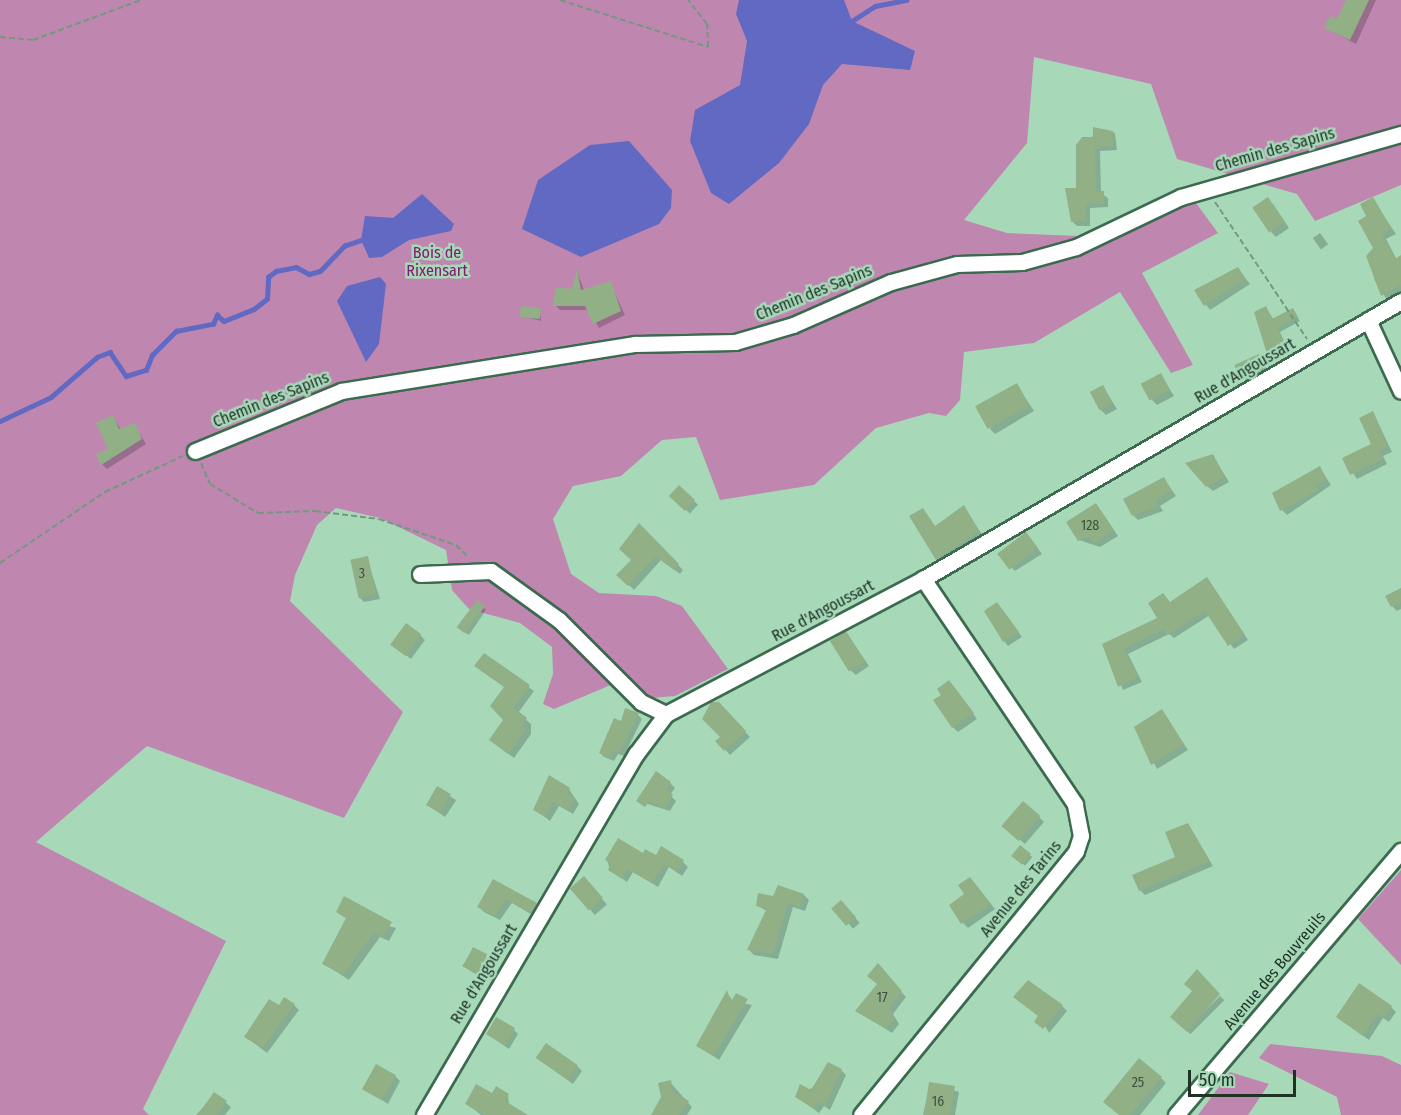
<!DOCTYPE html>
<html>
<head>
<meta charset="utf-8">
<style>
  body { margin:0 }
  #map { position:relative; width:1401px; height:1115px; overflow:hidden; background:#a7d9b9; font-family:"Fira Sans Condensed",sans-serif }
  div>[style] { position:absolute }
  .green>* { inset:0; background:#bf87b0 }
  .water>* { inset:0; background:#6169c3 }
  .shadow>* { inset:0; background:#0003; transform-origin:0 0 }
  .stream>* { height:4.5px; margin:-2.25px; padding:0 2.25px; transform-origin:2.25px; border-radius:2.25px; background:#6169c3 }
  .building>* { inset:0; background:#91b086; transform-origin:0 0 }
  .path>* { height:2px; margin-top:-1px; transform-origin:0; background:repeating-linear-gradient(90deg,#729880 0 6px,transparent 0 9px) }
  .roads { filter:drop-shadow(2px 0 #3b6a4f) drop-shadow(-2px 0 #3b6a4f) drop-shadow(0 2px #3b6a4f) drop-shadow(0 -2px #3b6a4f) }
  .street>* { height:15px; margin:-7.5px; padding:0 7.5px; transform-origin:7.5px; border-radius:7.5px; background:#fff }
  span { translate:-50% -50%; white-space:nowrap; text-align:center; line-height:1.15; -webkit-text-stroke:5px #a7d9b9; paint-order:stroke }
  .number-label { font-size:14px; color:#3b523e }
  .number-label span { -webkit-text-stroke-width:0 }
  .street-label { font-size:16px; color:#1e3226 }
  .park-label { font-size:16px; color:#841970 }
  .scale { position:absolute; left:1188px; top:1070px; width:108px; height:27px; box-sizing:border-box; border:3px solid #1e3226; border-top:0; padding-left:8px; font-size:18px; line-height:21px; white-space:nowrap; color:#1e3226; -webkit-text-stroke:4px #a7d9b9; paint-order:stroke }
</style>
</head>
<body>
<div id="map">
  <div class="green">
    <div style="clip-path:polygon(0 0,1401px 0,1401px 185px,1315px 221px,1297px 194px,1177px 159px,1151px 84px,1034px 57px,1027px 143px,964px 220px,1007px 233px,1079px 236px,1188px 192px,1218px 233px,1142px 273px,1193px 365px,1171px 373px,1120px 292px,1034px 343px,964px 352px,960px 400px,946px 416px,929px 413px,876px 428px,814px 485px,720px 500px,696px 437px,662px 440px,621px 476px,573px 486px,553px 519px,571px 574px,599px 593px,656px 596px,682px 606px,728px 669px,675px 696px,641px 699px,613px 684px,554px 709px,543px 704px,553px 674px,552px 647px,520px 623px,469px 609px,452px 590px,446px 550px,380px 518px,336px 508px,317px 525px,295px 575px,290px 601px,403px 712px,344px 818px,147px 746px,36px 842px,226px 941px,143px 1109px,149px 1115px,0 1115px)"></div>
    <div style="clip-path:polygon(1401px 870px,1401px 965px,1358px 919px)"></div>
    <div style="clip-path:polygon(1270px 1044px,1382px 1056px,1401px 1065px,1401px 1115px,1341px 1115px,1337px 1097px,1259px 1058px)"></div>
    <div style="clip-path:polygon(1230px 1072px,1269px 1084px,1248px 1115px,1198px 1115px)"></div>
  </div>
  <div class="water">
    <div style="clip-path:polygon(739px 0,844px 0,852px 21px,915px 51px,910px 70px,842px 64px,823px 85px,809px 124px,779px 163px,729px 204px,711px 193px,690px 141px,695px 110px,740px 85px,747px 41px,736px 14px)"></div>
    <div style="clip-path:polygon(629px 141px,672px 190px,671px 208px,659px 224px,581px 257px,522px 229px,538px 180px,590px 145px)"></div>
    <div style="clip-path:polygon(422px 194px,454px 224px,451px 231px,409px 240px,382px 257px,369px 258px,361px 240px,365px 216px,393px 218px)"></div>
    <div style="clip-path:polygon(380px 277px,386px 284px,379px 344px,366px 362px,337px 301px,347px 286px)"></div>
  </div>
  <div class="shadow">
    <div style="clip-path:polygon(1346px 0,1376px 0,1356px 44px,1326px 28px,1338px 21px)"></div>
    <div style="clip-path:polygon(1095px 128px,1115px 133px,1117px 150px,1100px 151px,1101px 193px,1108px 198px,1108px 207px,1090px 208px,1090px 226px,1077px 226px,1072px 221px,1077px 189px)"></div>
    <div style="clip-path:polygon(1372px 199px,1396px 234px,1386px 239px,1397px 260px,1401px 257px,1401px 292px,1387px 300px,1374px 279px,1379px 276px,1369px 217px)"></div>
    <div style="clip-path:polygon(1273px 204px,1289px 228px,1276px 237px,1271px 232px)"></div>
    <div style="left:1320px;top:233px;width:14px;height:9px;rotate:54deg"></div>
    <div style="clip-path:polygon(1238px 269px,1250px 284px,1210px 310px,1196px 291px)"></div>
    <div style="clip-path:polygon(577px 272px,584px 290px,610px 283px,625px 315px,599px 328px,589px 310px,560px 310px,555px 305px,573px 290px)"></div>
    <div style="clip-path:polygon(1266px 308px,1274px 320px,1293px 310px,1300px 321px,1280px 332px,1288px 350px,1272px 357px)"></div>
    <div style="clip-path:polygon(540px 310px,541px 321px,521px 316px)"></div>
    <div style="clip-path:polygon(1259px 355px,1268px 371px,1246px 381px,1236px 365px)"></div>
    <div style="clip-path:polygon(1161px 375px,1174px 396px,1157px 405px,1152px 400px)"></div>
    <div style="clip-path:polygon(1017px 385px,1034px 411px,995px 434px,990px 429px)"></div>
    <div style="clip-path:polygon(1103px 387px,1117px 409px,1106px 415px,1101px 410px)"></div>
    <div style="clip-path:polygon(1373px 412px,1392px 452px,1383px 456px,1387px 464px,1357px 479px,1344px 459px,1373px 444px)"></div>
    <div style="clip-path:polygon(113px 417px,121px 430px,134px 424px,146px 444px,107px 469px,102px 464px,109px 450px)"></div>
    <div style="clip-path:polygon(1213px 456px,1229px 482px,1213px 491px,1207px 486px)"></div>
    <div style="clip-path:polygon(1320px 468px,1331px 485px,1287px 515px,1282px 510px)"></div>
    <div style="clip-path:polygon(1164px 479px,1176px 496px,1160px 506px,1163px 511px,1138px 520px,1133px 515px)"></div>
    <div style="left:679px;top:487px;width:26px;height:12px;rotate:43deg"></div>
    <div style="clip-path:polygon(1096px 504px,1118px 536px,1100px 547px,1079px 540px)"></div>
    <div style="clip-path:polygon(964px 507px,983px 536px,942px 564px,923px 509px,936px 528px)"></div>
    <div style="clip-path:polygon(639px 525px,683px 570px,680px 574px,661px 560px,634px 590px,619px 575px,633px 560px)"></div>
    <div style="clip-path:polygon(1031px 539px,1042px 554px,1015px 571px,1010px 566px)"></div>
    <div style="clip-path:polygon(367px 558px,380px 599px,364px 602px,359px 597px)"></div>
    <div style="clip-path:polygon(1211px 584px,1248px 640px,1234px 649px,1210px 615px,1174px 638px,1169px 634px,1128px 654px,1142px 682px,1123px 690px,1104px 645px,1159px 618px,1170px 604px)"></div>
    <div style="clip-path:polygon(1401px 590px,1401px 609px,1397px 611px,1392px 606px)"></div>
    <div style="clip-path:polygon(477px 602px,486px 610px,469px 635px,461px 630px)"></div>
    <div style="clip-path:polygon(1002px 609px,1022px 637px,1008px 646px,1004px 641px)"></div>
    <div style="clip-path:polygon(846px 632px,869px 666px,856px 675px,850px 670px)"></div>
    <div style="clip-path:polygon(420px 635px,425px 640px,411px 659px,398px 649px)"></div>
    <div style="clip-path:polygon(484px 655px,534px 691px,518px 713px,531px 724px,531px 734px,514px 758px,496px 744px,505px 720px,505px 688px)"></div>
    <div style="clip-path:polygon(954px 687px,977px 719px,958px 732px,953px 727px)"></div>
    <div style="clip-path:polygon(718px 703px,750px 737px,730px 755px,717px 741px,722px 737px)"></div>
    <div style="clip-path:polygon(1161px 711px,1188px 750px,1157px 769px,1136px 727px)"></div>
    <div style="clip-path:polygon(638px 715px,642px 719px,624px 756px,618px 754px,614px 761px,604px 757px,600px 753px,622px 723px)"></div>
    <div style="clip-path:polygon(670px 783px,675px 788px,670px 795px,676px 801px,670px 811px,638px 801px)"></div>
    <div style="left:438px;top:788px;width:22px;height:20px;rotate:34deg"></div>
    <div style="clip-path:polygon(569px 789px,579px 804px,573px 814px,559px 806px,550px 821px,535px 809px)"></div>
    <div style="clip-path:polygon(1039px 817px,1044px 822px,1025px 844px,1010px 831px)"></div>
    <div style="clip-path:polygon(1188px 825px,1213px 866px,1145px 895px,1140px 890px,1177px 858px)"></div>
    <div style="left:1020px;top:847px;width:16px;height:11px;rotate:40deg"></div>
    <div style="clip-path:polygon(643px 855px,683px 862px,688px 867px,682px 876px,669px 867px,658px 887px,633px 872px,627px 882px,610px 870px,607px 860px)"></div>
    <div style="left:584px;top:878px;width:35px;height:16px;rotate:49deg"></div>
    <div style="clip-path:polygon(493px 881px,536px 904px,541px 909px,536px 917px,512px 903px,500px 920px,484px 912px,479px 907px)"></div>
    <div style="clip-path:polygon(975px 884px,995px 909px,968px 928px,963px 923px,966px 895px)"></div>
    <div style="clip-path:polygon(779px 887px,804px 895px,809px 900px,805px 911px,793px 907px,778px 959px,754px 955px,749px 950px,767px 911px,756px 905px,773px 898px)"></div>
    <div style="left:841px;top:902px;width:28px;height:9px;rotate:48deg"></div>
    <div style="clip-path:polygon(337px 912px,396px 928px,389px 941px,380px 937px,349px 980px,323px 963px,347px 919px)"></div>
    <div style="left:473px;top:949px;width:22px;height:20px;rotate:32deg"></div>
    <div style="clip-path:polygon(882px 970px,906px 997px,893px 1014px,899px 1024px,892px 1033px,858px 1011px,879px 984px)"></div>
    <div style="clip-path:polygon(727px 993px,733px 1001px,752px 1005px,719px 1060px,698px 1045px)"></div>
    <div style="left:1220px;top:996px;width:6px;height:48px;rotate:45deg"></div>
    <div style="clip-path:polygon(294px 1005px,299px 1010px,267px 1053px,246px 1037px)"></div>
    <div style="clip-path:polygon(1062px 1006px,1067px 1011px,1049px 1033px,1040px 1017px)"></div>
    <div style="clip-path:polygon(1391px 1007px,1396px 1012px,1389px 1022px,1383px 1018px,1369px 1040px,1338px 1017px)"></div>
    <div style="clip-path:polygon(514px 1030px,518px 1034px,509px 1049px,487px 1034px)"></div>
    <div style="clip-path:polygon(537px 1058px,577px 1066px,582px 1071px,573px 1084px)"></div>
    <div style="clip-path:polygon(841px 1070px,846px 1075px,830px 1110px,824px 1106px,819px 1113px,797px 1097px)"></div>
    <div style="clip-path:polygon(395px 1076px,400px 1081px,388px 1104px,364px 1089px)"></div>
    <div style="clip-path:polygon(1161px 1078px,1166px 1083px,1140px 1115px,1120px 1115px)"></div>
    <div style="clip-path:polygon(670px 1082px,692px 1107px,687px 1115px,654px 1115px)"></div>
    <div style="clip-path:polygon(930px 1084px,959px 1092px,955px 1115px,923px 1115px)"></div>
    <div style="clip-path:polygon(215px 1094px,231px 1107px,225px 1115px,196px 1115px)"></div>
    <div style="clip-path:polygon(492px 1095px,508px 1095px,509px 1105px,523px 1115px,481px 1115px,466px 1103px)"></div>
  </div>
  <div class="stream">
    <div style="left:852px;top:21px;width:27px;rotate:-33deg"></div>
    <div style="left:875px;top:6px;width:32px;rotate:-11deg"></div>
    <div style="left:0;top:421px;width:56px;rotate:-25.2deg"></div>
    <div style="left:51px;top:397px;width:61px;rotate:-41deg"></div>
    <div style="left:97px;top:357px;width:14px;rotate:-21deg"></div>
    <div style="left:110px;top:352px;width:29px;rotate:56deg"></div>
    <div style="left:126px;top:376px;width:21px;rotate:-17deg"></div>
    <div style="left:146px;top:370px;width:16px;rotate:-68deg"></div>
    <div style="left:152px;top:355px;width:34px;rotate:-45deg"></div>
    <div style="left:176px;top:331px;width:38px;rotate:-11deg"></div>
    <div style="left:213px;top:324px;width:10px;rotate:-66deg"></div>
    <div style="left:217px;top:315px;width:9px;rotate:41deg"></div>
    <div style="left:224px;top:321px;width:32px;rotate:-22deg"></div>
    <div style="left:254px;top:309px;width:16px;rotate:-38deg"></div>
    <div style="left:267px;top:299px;width:22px;rotate:-87deg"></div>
    <div style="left:268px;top:277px;width:10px;rotate:-37deg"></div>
    <div style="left:276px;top:271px;width:20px;rotate:-11deg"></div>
    <div style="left:296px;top:267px;width:15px;rotate:28deg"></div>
    <div style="left:309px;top:274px;width:11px;rotate:-15deg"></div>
    <div style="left:320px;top:271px;width:35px;rotate:-46deg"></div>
    <div style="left:344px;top:246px;width:18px;rotate:-19deg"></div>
  </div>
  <div class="building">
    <div style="clip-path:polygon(1346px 0,1369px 0,1350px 40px,1324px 28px,1330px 16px,1337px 19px)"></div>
    <div style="clip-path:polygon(1093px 127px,1113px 131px,1113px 146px,1095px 147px,1096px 191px,1104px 191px,1104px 203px,1086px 203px,1086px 221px,1071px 222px,1065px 188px,1076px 188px,1076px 145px,1082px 137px,1093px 137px)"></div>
    <div style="left:1268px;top:197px;width:30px;height:19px;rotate:56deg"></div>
    <div style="clip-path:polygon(1373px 197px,1392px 229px,1382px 234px,1395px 259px,1401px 255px,1401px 285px,1381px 296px,1366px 256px,1373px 248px,1358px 221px,1366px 216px,1360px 204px)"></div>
    <div style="clip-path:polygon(1238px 267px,1246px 279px,1204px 306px,1194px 290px)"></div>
    <div style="clip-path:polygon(577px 269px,581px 290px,611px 281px,621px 311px,593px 324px,585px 306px,553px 306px,556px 287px,572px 289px)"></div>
    <div style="left:521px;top:306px;width:20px;height:11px;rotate:6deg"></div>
    <div style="clip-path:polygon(1266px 306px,1272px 319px,1293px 308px,1298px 317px,1277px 328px,1285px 345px,1267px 354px,1254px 312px)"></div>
    <div style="left:1259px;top:354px;width:12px;height:27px;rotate:66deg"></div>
    <div style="left:1161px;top:373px;width:19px;height:23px;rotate:62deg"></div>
    <div style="left:1017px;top:383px;width:26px;height:48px;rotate:61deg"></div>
    <div style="left:1103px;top:385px;width:21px;height:15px;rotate:62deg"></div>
    <div style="clip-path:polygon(1373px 411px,1388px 446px,1379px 451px,1383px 459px,1350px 475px,1342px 458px,1371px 444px,1359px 418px)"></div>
    <div style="clip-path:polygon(113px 415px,119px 429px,135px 423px,142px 439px,101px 465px,96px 454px,108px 449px,96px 423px)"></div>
    <div style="clip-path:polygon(1213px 454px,1225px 477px,1206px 487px,1185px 463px)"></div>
    <div style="clip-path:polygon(1320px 466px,1327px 480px,1316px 485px,1318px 490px,1280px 511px,1272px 493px)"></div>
    <div style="clip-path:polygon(1164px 477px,1172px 491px,1156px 500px,1159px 506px,1132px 516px,1123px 499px)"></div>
    <div style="left:679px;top:485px;width:22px;height:15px;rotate:43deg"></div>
    <div style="clip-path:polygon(1096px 503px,1114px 530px,1094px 543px,1089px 537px,1078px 541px,1066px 522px)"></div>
    <div style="clip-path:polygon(964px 505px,979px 531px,936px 560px,909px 516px,923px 508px,935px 526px)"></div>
    <div style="clip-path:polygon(639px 523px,679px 564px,674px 570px,655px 556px,628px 586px,616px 575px,631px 560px,619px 549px)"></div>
    <div style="left:1026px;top:532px;width:20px;height:36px;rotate:53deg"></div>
    <div style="left:368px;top:556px;width:39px;height:18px;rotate:78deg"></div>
    <div style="clip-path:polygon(1207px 577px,1245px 635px,1228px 646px,1205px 611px,1168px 635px,1164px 629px,1124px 649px,1138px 677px,1118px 687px,1102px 644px,1157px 618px,1148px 603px,1163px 593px,1170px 602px)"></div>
    <div style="clip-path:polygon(1401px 588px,1401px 602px,1391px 607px,1385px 596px)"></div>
    <div style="left:477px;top:600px;width:10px;height:34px;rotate:37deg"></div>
    <div style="clip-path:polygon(997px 602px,1019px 632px,1003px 642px,984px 611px)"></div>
    <div style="left:406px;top:623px;width:19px;height:27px;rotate:36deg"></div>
    <div style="left:846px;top:631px;width:36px;height:19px;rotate:58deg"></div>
    <div style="clip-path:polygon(484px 653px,530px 685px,514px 708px,527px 718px,522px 726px,527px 728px,508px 754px,489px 740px,503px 720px,490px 706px,504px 687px,474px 666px)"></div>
    <div style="clip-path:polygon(949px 680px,974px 713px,952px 728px,933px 700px,941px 695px,937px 689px)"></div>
    <div style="clip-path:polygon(711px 702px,719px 702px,746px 731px,724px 751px,715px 741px,720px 737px,702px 719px)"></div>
    <div style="clip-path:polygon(625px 708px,639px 713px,619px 753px,614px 751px,610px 758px,599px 753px,614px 718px,621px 721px)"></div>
    <div style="clip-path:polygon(1162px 709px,1184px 744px,1151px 765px,1134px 727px)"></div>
    <div style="clip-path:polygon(656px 771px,671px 782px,666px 790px,673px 795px,665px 808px,649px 802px,645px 807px,636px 801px)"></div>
    <div style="clip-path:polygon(549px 775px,570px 788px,567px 794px,575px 798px,568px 810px,553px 802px,545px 817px,533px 810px)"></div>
    <div style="left:437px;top:786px;width:16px;height:22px;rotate:30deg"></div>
    <div style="left:1023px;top:801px;width:23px;height:33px;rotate:41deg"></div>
    <div style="clip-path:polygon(1188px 823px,1210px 861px,1139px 891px,1132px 875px,1175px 857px,1165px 832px)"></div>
    <div style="clip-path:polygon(618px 838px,643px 853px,645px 849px,656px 855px,661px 846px,684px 860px,677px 872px,664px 864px,652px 883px,627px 869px,622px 879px,608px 870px,611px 863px,605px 860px)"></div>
    <div style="left:1020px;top:845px;width:14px;height:14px;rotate:39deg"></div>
    <div style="left:584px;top:876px;width:29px;height:19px;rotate:49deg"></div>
    <div style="clip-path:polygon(970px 877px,991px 904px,961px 924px,949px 905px,964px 894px,958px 885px)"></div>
    <div style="clip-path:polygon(493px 879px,537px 903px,531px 913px,506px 899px,495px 916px,477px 907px)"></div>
    <div style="clip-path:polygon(778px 885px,804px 894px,800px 907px,788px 903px,773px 954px,747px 950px,767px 908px,756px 906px,758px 893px,773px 896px)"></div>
    <div style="clip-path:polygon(344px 896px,392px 922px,383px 937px,374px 933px,343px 975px,322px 964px,346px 918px,336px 912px)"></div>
    <div style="left:841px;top:900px;width:23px;height:13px;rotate:49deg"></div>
    <div style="left:473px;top:947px;width:16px;height:22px;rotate:27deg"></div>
    <div style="clip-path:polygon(878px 963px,902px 991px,889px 1009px,895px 1018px,886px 1029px,855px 1011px,877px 984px,867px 976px)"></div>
    <div style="clip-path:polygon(1197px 969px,1220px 994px,1187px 1032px,1170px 1017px,1192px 991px,1184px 984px)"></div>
    <div style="clip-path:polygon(1028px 980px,1063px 1005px,1043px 1029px,1034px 1022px,1038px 1016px,1013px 997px)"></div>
    <div style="clip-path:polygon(1359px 983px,1392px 1006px,1383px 1018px,1377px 1014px,1363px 1036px,1336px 1017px)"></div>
    <div style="clip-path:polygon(727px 990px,731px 1002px,736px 993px,748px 999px,713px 1056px,696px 1046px)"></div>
    <div style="clip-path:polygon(284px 997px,295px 1004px,262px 1048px,244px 1037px,269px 999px,279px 1005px)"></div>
    <div style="left:496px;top:1017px;width:22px;height:20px;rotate:30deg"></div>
    <div style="left:546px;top:1043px;width:39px;height:18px;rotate:35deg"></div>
    <div style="clip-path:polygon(1139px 1058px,1162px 1077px,1130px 1115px,1119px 1115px,1103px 1102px)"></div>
    <div style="clip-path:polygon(828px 1062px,842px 1069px,825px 1106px,818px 1102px,814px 1109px,795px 1097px,800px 1084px,811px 1090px)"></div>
    <div style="left:376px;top:1064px;width:23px;height:29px;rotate:29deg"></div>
    <div style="clip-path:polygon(671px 1080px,673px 1092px,689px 1101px,679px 1115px,651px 1115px,661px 1097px,658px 1083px)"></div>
    <div style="clip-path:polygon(929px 1082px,955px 1086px,950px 1115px,924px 1115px)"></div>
    <div style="clip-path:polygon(476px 1084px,492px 1093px,496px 1086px,509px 1094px,505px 1101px,528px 1115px,484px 1115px,465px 1104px)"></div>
    <div style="clip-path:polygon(214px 1092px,227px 1101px,217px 1115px,198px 1115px)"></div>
  </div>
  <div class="path">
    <div style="left:560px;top:0;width:155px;rotate:17.6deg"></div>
    <div style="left:708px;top:47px;width:23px;rotate:-92deg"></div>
    <div style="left:707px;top:24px;width:31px;rotate:-128deg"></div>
    <div style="left:0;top:37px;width:33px;rotate:5deg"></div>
    <div style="left:33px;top:40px;width:115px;rotate:-20.3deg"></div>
    <div style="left:1215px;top:202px;width:165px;rotate:56.1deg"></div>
    <div style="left:201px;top:463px;width:23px;rotate:67deg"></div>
    <div style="left:210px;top:484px;width:56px;rotate:31.1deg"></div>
    <div style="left:258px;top:513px;width:57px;rotate:-2deg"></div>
    <div style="left:315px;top:511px;width:64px;rotate:7.1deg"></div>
    <div style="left:379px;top:519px;width:81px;rotate:18.7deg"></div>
    <div style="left:456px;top:545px;width:16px;rotate:45deg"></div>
    <div style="left:0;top:563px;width:127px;rotate:-34.1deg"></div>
    <div style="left:105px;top:492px;width:86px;rotate:-24.8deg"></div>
  </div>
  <div class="roads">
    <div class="street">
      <div style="left:1368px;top:320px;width:78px;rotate:65.1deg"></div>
      <div style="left:195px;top:451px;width:158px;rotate:-22.3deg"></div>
      <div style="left:341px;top:391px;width:298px;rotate:-9.1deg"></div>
      <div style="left:635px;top:344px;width:100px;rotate:-1.1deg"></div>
      <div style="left:735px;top:342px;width:60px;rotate:-16.3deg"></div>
      <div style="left:793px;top:325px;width:107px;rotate:-23.7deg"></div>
      <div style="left:891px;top:282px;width:68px;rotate:-15.3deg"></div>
      <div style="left:957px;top:264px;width:65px;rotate:-1.8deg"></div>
      <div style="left:1022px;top:262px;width:56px;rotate:-15.5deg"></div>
      <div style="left:1076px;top:247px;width:116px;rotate:-25.5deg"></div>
      <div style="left:1181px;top:197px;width:229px;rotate:-16deg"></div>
      <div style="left:420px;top:574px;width:71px;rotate:-2.4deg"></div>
      <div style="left:491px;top:571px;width:84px;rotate:35.8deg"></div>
      <div style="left:559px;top:620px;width:116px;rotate:45deg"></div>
      <div style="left:641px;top:702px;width:28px;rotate:26deg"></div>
      <div style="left:424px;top:1115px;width:419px;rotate:-59.6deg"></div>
      <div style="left:636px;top:754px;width:50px;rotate:-53.1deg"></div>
      <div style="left:666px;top:714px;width:290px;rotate:-27.7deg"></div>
      <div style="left:923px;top:579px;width:553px;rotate:-30.18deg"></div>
      <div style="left:861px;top:1115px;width:340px;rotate:-50.8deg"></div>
      <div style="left:1076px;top:851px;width:16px;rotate:-72deg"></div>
      <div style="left:1081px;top:836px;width:33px;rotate:-101deg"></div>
      <div style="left:1075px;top:804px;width:272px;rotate:-124deg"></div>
      <div style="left:1176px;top:1115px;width:347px;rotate:-49.6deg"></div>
    </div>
  </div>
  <div class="number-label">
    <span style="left:1090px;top:526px">128</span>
    <span style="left:362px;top:574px">3</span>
    <span style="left:882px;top:998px">17</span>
    <span style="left:1138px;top:1083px">25</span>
    <span style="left:938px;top:1102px">16</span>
  </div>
  <div class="street-label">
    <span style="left:1275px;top:150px;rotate:-16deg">Chemin des Sapins</span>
    <span style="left:814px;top:293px;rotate:-22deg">Chemin des Sapins</span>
    <span style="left:1245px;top:371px;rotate:-30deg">Rue d'Angoussart</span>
    <span style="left:271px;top:400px;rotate:-22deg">Chemin des Sapins</span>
    <span style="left:823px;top:611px;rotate:-28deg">Rue d'Angoussart</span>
    <span style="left:1021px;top:889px;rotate:-51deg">Avenue des Tarins</span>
    <span style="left:1275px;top:971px;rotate:-50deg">Avenue des Bouvreuils</span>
    <span style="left:484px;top:974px;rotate:-59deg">Rue d'Angoussart</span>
  </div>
  <div class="park-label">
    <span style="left:437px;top:262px">Bois de<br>Rixensart</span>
  </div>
  <div class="scale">50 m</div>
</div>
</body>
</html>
